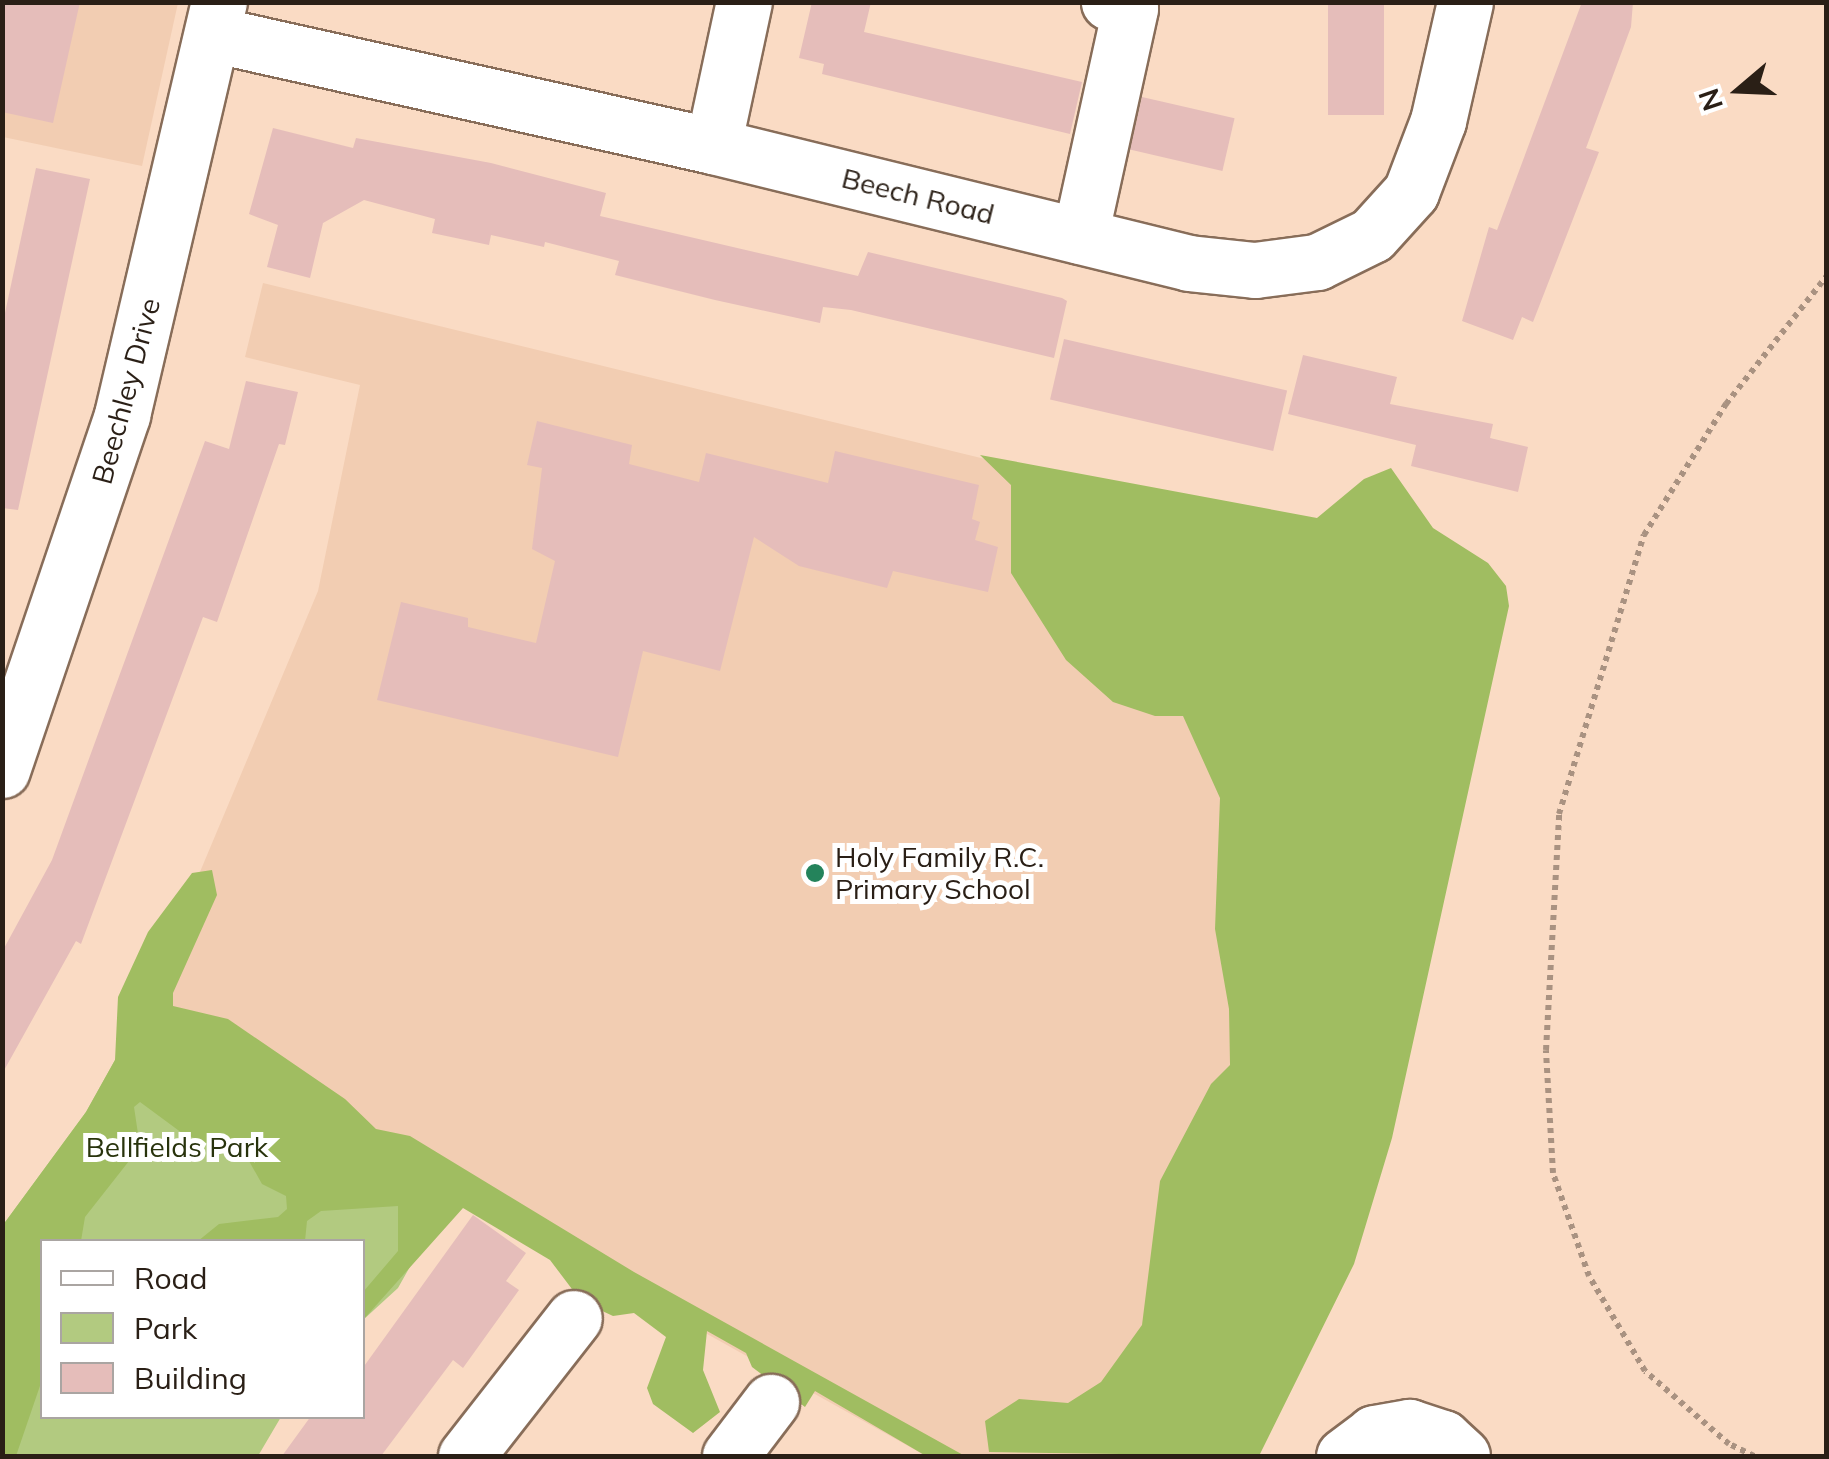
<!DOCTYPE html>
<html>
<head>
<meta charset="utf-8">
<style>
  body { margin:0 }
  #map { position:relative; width:1829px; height:1459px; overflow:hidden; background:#fadbc4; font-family:Mulish,sans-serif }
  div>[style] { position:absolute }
  .built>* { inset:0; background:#f2cdb2 }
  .green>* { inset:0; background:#b2ca80 }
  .forest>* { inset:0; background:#a0bd61 }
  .building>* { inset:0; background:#e5bdba; transform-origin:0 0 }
  .path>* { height:6px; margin-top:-3px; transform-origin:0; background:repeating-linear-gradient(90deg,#a99281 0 5px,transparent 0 10px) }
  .roads { filter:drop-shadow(2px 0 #886d59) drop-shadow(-2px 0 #886d59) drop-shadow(0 2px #886d59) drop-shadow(0 -2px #886d59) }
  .minor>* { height:55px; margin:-27.5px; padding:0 27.5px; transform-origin:27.5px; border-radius:27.5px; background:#fff }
  .dots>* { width:28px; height:28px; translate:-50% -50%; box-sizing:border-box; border:5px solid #fff; border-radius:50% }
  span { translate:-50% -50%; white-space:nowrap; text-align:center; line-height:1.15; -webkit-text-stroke:10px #fff; paint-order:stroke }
  .street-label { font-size:28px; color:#2a1f16 }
  .poi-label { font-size:28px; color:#2a1f16 }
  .left { translate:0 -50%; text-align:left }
  .park-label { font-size:28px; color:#28330c }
  .frame { position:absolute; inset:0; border:5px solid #2a1f16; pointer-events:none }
  .legend { position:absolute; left:40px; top:1239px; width:325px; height:180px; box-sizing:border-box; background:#fff; border:2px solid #aaa5a2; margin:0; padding:12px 18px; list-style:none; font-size:30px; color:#2a1f16 }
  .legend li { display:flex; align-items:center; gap:20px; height:50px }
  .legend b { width:50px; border:2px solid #aaa5a2 }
  .north { position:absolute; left:1689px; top:40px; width:100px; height:100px; -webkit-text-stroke:8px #fff; paint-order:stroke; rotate:251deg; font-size:28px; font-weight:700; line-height:40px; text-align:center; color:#2a1f16 }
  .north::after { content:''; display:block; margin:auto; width:35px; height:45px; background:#2a1f16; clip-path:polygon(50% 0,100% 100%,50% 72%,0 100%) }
</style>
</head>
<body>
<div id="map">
  <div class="built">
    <div style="clip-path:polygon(3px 3px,178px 3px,142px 166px,3px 137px)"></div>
    <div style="clip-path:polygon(263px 283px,1506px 586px,1230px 1456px,926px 1456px,139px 1017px,318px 591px,360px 385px,245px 357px)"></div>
  </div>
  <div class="green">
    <div style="clip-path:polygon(139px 1017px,453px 1190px,398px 1288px,363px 1320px,362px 1242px,42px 1242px,42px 1416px,281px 1417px,258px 1456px,3px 1456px,3px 1225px,86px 1112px)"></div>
  </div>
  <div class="forest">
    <div style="clip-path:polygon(980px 455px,1317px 518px,1364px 479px,1391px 468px,1433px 528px,1488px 563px,1506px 586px,1509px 606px,1392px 1138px,1354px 1264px,1259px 1456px,989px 1452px,985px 1421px,1019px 1399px,1068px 1403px,1101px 1382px,1142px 1325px,1160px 1181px,1211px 1084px,1230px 1065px,1229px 1009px,1215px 929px,1220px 798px,1183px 716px,1155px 716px,1113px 702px,1066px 660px,1011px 573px,1011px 485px)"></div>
    <div style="clip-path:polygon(212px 870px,217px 895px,173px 993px,173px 1006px,228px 1019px,345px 1099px,376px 1129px,410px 1136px,634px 1272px,965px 1456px,926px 1456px,815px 1391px,805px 1407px,752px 1367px,746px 1353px,707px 1331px,703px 1370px,720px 1412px,693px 1433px,653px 1404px,647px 1388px,666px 1337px,634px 1313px,613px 1316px,581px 1301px,550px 1260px,463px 1208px,363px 1320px,363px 1292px,398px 1251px,398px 1206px,321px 1211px,307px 1221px,305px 1241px,198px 1241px,219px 1224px,278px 1217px,287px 1209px,286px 1196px,262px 1184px,249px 1161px,182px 1133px,140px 1102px,134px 1107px,140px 1147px,85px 1217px,81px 1241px,42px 1242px,42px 1380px,16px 1456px,3px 1456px,3px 1225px,86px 1112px,115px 1060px,118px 997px,148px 932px,192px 873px)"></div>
  </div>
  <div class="building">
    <div style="clip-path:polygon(2px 2px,80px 2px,53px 123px,2px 112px)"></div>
    <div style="clip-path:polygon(812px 2px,871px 2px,864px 32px,1082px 82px,1070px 134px,822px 74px,824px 64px,799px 58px)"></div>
    <div style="left:1328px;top:2px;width:56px;height:113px"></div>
    <div style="clip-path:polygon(1582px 2px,1633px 2px,1631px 27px,1586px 148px,1599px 152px,1533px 322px,1522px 317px,1513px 340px,1462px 321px,1489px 227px,1497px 230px)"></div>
    <div style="left:1142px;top:97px;width:95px;height:54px;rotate:13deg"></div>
    <div style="clip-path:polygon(273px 128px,353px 148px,356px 138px,491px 163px,606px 193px,600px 216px,858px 276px,868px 252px,1062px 298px,1067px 301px,1054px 358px,851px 310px,823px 307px,820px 323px,715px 300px,615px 275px,619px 261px,545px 242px,544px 247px,491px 235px,489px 245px,432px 233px,435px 219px,364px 200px,323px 223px,310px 278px,267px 267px,278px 225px,249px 214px)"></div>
    <div style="clip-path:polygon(36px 168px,90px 179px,18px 510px,2px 508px,2px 327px)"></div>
    <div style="left:1064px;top:339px;width:229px;height:62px;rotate:13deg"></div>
    <div style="clip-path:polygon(1303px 355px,1397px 377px,1390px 404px,1493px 424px,1490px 438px,1528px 447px,1518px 492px,1411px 466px,1416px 445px,1288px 414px)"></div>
    <div style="clip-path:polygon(246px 381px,298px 392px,285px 445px,279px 444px,217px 622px,203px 617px,81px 944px,76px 941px,2px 1074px,2px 952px,52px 860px,205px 441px,229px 449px)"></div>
    <div style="clip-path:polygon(537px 421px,632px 445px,629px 464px,699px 482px,706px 453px,828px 483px,835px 451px,979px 485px,972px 519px,980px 522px,975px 540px,998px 547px,988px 592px,893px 571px,887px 588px,799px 566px,754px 537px,720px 671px,643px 651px,618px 757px,377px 700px,401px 602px,468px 618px,468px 627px,536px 643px,555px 561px,532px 549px,542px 468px,527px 465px)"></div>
    <div style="clip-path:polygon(473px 1215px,526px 1253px,506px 1281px,519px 1290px,463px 1368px,453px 1360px,381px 1456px,282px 1456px,311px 1416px,362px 1416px,362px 1369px)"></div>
  </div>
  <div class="path">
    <div style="left:1754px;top:1456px;width:28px;rotate:-154deg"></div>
    <div style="left:1729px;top:1444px;width:111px;rotate:-139deg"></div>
    <div style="left:1645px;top:1371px;width:110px;rotate:-120.5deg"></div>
    <div style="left:1589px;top:1276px;width:109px;rotate:-109.3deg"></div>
    <div style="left:1553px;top:1173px;width:123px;rotate:-93.3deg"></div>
    <div style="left:1546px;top:1050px;width:236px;rotate:-86.8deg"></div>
    <div style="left:1559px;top:814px;width:292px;rotate:-73.1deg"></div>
    <div style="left:1644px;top:535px;width:155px;rotate:-58deg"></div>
    <div style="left:1726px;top:404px;width:162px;rotate:-51.8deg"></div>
  </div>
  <div class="roads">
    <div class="minor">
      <div style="left:212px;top:34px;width:513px;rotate:12.6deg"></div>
      <div style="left:713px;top:146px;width:490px;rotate:13.8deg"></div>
      <div style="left:1189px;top:263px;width:66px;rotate:6.1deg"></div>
      <div style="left:1255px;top:270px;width:63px;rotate:-7.4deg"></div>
      <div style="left:1317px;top:262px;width:61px;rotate:-26.1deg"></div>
      <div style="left:1372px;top:235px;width:58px;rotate:-47.8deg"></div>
      <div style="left:1411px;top:192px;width:76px;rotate:-69.2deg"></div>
      <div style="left:1438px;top:121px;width:122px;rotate:-77.2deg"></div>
      <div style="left:713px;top:146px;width:147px;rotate:-77.9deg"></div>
      <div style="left:1080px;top:236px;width:233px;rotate:-77.6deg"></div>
      <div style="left:1130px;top:8px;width:22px;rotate:-164deg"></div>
      <div style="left:2px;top:770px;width:375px;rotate:-71.3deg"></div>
      <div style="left:122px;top:415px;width:424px;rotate:-76.8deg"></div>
      <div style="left:466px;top:1456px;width:175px;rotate:-52deg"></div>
      <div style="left:730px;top:1456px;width:68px;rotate:-52.8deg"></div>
      <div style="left:1344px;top:1456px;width:38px;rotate:-37deg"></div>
      <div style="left:1374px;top:1433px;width:36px;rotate:-10deg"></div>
      <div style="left:1409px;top:1427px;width:36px;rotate:18deg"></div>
      <div style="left:1443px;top:1438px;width:26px;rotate:43deg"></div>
    </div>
  </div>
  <div class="dots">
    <div style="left:815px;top:873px;background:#24835b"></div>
  </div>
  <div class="street-label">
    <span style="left:918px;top:196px;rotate:14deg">Beech Road</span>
    <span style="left:126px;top:391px;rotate:-75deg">Beechley Drive</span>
  </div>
  <div class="poi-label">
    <span class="left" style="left:835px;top:873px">Holy Family R.C.<br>Primary School</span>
  </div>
  <div class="park-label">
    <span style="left:177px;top:1147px">Bellfields Park</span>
  </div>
  <div class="frame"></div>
  <ul class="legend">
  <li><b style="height:12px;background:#fff"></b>Road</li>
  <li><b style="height:28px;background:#b2ca80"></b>Park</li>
  <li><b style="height:28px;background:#e5bdba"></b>Building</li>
  </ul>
  <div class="north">N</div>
</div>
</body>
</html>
